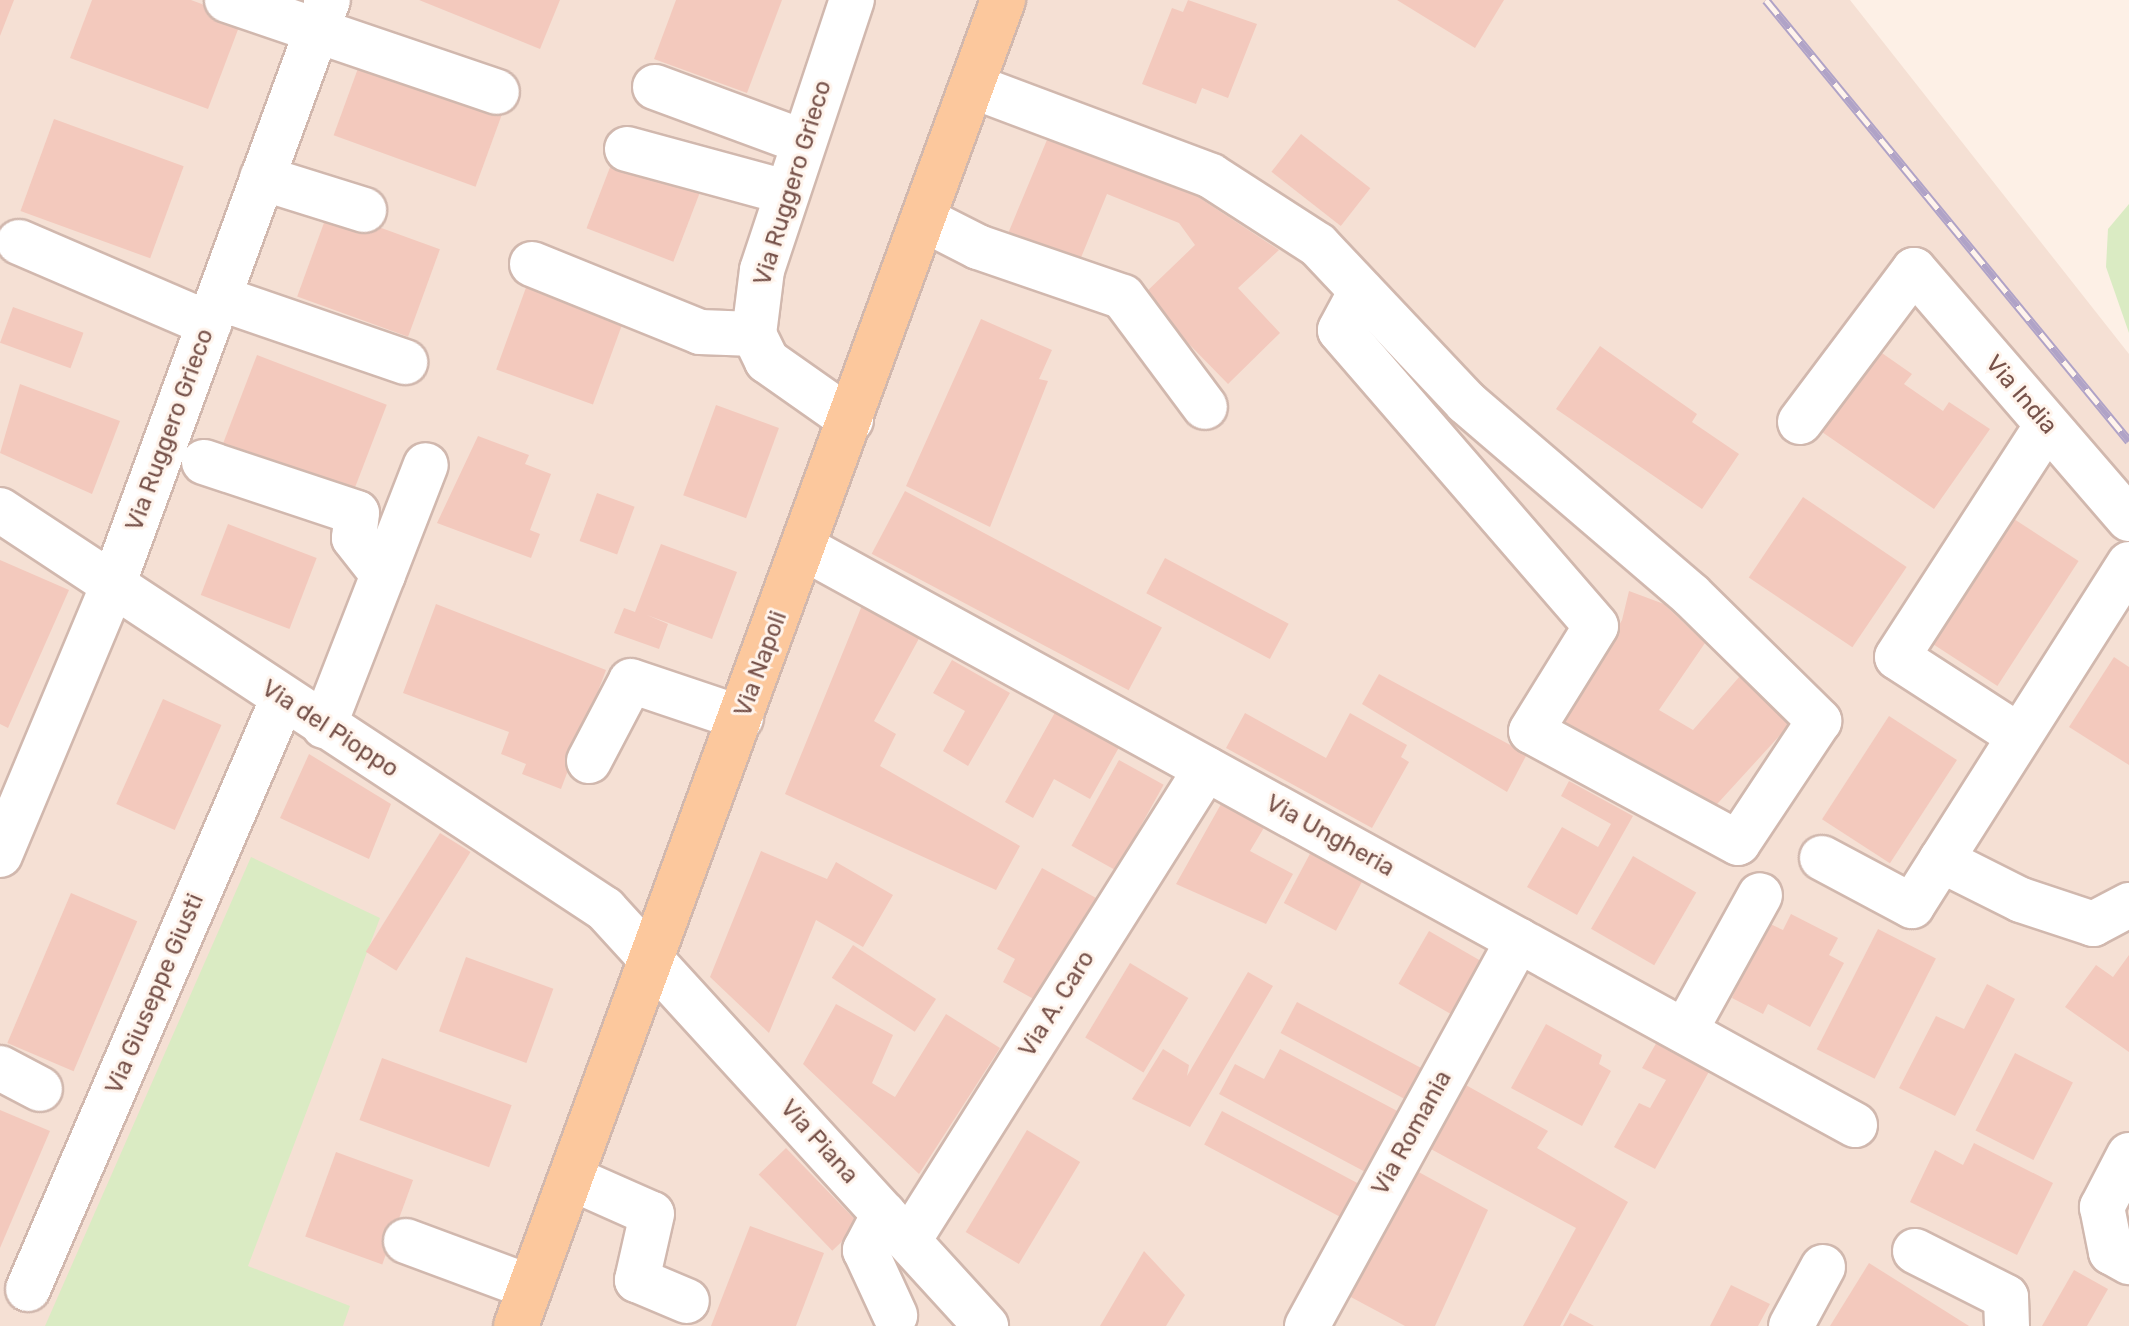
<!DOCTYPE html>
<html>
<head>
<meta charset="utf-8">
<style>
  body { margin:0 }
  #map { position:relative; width:2129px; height:1326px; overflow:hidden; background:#fdf0e6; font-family:Rubik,sans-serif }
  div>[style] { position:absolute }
  .residential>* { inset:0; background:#f5e0d4 }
  .green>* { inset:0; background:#daebc3 }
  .building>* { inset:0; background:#f3c9bd; transform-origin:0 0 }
  .roads { filter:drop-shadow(2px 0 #d1b8ae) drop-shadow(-2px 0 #d1b8ae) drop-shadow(0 2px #d1b8ae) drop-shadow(0 -2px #d1b8ae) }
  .minor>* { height:44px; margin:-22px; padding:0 22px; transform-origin:22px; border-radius:22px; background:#fff }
  .major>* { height:44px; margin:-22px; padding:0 22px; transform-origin:22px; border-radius:22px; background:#fcc89d }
  .rail>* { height:9px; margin-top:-4.5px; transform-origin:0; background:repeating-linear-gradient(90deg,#fff4ec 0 18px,#b0a3c7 0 36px); box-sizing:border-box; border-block:2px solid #b0a3c7 }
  span { translate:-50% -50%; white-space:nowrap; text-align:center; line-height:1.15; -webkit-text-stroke:6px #fff4ec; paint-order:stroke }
  .street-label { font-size:24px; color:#77524a }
</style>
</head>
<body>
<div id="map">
  <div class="residential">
    <div style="clip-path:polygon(0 0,1850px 0,2129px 354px,2129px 1326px,0 1326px)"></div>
  </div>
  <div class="green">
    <div style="clip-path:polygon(2129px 204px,2129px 333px,2106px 267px,2108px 229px)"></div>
    <div style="clip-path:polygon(251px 857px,380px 918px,248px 1266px,350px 1306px,343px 1326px,45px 1326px)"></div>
  </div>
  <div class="building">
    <div style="clip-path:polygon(0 0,14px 0,0 36px)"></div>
    <div style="clip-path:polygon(92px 0,191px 0,242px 19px,208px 109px,70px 58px)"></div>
    <div style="clip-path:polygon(419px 0,560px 0,540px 49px)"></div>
    <div style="clip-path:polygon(676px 0,782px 0,747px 93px,654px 59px)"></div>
    <div style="clip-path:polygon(1188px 0,1257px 24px,1228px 98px,1202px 88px,1196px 104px,1142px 84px,1172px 8px,1183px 12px)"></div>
    <div style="clip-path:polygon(1397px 0,1504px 0,1475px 48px)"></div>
    <div style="left:361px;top:60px;width:151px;height:80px;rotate:20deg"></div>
    <div style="left:54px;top:119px;width:138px;height:98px;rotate:20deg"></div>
    <div style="left:1301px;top:134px;width:88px;height:48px;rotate:38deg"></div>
    <div style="clip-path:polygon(1049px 135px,1192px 193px,1279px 250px,1238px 288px,1280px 333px,1228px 384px,1142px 296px,1195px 245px,1179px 223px,1107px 194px,1078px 265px,1007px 236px)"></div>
    <div style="left:617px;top:149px;width:93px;height:85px;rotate:21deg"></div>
    <div style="left:329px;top:209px;width:118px;height:93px;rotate:20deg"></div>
    <div style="left:528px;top:282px;width:103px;height:93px;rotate:20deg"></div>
    <div style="left:13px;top:307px;width:75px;height:38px;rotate:20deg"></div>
    <div style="clip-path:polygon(981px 319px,1052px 350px,1039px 379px,1048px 381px,990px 527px,906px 486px)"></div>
    <div style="clip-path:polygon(1600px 346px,1697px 414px,1692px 422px,1739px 454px,1702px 509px,1556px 409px)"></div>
    <div style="clip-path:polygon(1879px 351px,1912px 374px,1904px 384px,1943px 411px,1949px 402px,1990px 429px,1934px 509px,1822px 432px)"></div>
    <div style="left:257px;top:355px;width:139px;height:94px;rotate:21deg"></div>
    <div style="clip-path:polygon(20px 384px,120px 421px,92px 494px,0 453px)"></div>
    <div style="left:716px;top:405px;width:67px;height:96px;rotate:20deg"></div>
    <div style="clip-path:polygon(478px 436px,529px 455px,525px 464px,551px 474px,530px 530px,540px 534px,531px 558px,437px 523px)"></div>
    <div style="left:905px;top:491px;width:291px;height:71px;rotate:28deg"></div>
    <div style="left:597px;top:493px;width:40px;height:51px;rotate:20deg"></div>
    <div style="left:1803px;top:497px;width:125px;height:97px;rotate:34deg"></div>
    <div style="left:2014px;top:519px;width:77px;height:149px;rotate:33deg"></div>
    <div style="left:228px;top:524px;width:95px;height:76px;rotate:21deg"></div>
    <div style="clip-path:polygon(661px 544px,737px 572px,712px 639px,647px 615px,668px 624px,659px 649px,614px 633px,624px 608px,635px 612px)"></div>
    <div style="left:1165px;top:558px;width:140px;height:40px;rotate:28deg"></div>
    <div style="clip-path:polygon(0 560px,69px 590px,8px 728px,0 724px)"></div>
    <div style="clip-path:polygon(1629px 591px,1664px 604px,1705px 643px,1659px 710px,1693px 730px,1740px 676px,1793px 721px,1708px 814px,1559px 730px,1622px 620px)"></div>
    <div style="clip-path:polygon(863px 603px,922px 633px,874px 721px,896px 734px,880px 766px,1020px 846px,996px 890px,785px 794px)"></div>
    <div style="clip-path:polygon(436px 604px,606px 670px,561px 789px,522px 774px,526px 764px,501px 754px,509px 732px,403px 693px)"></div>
    <div style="clip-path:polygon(2114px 657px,2129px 667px,2129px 765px,2069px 727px)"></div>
    <div style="clip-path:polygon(952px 660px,1010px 693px,968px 766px,943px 751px,965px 711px,933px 693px)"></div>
    <div style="clip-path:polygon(1379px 674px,1527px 754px,1507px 792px,1362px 704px)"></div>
    <div style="left:163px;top:699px;width:64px;height:115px;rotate:24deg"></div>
    <div style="clip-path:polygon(1058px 707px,1122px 742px,1090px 799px,1054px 779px,1033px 818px,1005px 802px)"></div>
    <div style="clip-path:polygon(1245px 713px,1326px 758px,1350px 713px,1407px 745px,1401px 757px,1409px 762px,1372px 828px,1226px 748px)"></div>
    <div style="left:1889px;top:716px;width:81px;height:123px;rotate:33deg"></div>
    <div style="clip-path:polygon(309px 754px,391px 804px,369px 859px,280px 818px)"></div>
    <div style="left:1119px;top:760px;width:51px;height:98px;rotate:29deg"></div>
    <div style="clip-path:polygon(1569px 781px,1633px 816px,1577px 915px,1527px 887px,1562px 827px,1598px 847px,1611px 824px,1561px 796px)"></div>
    <div style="clip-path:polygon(1225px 797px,1268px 821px,1250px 851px,1293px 874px,1266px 924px,1176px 884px)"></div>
    <div style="left:440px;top:833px;width:36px;height:140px;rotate:32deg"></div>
    <div style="left:1312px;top:850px;width:59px;height:60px;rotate:28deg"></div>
    <div style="clip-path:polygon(761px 851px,827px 879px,836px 862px,893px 895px,863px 947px,816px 920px,769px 1033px,710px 977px)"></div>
    <div style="left:1633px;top:856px;width:73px;height:84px;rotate:30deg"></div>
    <div style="clip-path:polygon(1042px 868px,1096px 898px,1039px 1002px,1003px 982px,1015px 959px,997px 949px)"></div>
    <div style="left:71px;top:893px;width:72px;height:163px;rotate:23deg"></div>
    <div style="clip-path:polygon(1791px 914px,1838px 938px,1829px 955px,1844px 963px,1810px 1027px,1768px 1004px,1763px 1014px,1732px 998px,1764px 921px,1783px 930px)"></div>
    <div style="left:1878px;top:929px;width:65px;height:135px;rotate:27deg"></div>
    <div style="left:1429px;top:931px;width:69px;height:61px;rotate:30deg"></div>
    <div style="left:853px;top:945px;width:99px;height:39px;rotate:33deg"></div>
    <div style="clip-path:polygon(2129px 955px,2129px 1052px,2065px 1007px,2096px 965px,2113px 977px)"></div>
    <div style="left:466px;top:957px;width:93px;height:79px;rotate:20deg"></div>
    <div style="left:1130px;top:963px;width:68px;height:87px;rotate:31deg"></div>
    <div style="clip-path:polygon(1248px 972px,1273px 986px,1190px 1127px,1132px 1099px,1163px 1049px,1189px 1065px,1187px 1076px)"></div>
    <div style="clip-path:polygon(1987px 984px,2015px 999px,1955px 1116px,1899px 1088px,1936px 1016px,1964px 1029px)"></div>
    <div style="left:1297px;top:1002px;width:146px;height:35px;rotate:28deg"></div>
    <div style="clip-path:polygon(836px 1004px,893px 1035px,872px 1083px,895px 1097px,946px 1014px,1000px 1048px,919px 1174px,803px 1064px)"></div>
    <div style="clip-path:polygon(1546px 1024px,1602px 1055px,1599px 1064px,1611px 1071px,1582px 1126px,1511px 1088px)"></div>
    <div style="clip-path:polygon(1658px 1040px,1711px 1068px,1655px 1169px,1614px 1147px,1639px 1103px,1650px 1108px,1666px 1080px,1642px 1068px)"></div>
    <div style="clip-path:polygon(1280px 1049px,1403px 1114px,1371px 1175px,1219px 1094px,1235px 1064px,1264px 1079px)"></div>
    <div style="left:2015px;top:1053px;width:65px;height:87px;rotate:27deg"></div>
    <div style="left:382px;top:1058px;width:138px;height:66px;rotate:20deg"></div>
    <div style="clip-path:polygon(1464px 1084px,1548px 1131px,1537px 1148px,1628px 1202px,1560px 1326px,1523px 1326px,1576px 1228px,1429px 1148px)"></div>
    <div style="clip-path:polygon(0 1110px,50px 1131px,0 1248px)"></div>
    <div style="left:1222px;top:1111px;width:158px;height:38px;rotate:28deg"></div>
    <div style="left:1027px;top:1130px;width:62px;height:119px;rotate:31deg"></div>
    <div style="clip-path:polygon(1974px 1143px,2053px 1183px,2017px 1255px,1910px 1202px,1935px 1150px,1963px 1165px)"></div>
    <div style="left:786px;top:1148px;width:106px;height:38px;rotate:46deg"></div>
    <div style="left:336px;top:1152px;width:82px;height:90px;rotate:20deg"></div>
    <div style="clip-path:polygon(1415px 1170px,1488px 1210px,1435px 1326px,1405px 1326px,1347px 1295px)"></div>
    <div style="clip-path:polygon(750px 1226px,824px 1253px,796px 1326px,711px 1326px)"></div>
    <div style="clip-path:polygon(1144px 1251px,1185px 1295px,1166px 1326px,1100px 1326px)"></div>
    <div style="clip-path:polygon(1869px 1263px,1969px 1326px,1830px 1326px)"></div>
    <div style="clip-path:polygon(2074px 1270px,2108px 1289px,2087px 1326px,2042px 1326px)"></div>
    <div style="clip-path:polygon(1731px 1285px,1770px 1304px,1758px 1326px,1710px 1326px)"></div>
    <div style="clip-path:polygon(1570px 1313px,1594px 1326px,1563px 1326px)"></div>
  </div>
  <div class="roads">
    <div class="minor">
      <div style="left:227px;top:0;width:285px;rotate:18.8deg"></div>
      <div style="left:972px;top:86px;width:255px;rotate:20.6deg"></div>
      <div style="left:1211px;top:176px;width:127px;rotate:32.8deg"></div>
      <div style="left:1318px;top:245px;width:216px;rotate:46.7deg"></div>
      <div style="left:1466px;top:402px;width:296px;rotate:40.6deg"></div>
      <div style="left:1691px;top:595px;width:180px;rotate:44.5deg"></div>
      <div style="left:1819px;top:721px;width:146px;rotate:123.6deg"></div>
      <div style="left:1738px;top:843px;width:235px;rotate:-151.6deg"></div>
      <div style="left:1531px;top:731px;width:123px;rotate:-58.2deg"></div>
      <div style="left:1596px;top:626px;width:391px;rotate:-130.9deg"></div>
      <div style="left:1340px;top:330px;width:44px;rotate:-61.7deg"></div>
      <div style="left:655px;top:87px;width:156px;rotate:20.3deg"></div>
      <div style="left:627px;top:149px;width:164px;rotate:15.2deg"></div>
      <div style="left:262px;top:178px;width:107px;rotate:17.4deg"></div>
      <div style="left:923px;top:219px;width:62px;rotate:27deg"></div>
      <div style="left:978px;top:247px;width:153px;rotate:19deg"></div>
      <div style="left:1123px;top:297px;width:137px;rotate:53.3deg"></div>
      <div style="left:19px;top:242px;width:207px;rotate:23.3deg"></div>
      <div style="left:532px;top:264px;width:181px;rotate:22deg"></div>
      <div style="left:700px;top:332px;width:54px;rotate:2.1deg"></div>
      <div style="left:219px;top:298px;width:197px;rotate:19deg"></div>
      <div style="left:851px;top:420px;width:103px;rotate:-144.9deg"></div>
      <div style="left:767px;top:361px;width:30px;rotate:-116deg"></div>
      <div style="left:754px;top:334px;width:64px;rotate:-82.9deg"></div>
      <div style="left:762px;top:270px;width:285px;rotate:-71.6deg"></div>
      <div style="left:1800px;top:422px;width:190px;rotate:-53.1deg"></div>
      <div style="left:1914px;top:270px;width:329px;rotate:49.2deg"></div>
      <div style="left:204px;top:462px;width:161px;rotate:18.4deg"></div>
      <div style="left:357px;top:513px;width:25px;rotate:97deg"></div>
      <div style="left:354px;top:538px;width:47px;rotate:51.9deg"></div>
      <div style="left:0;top:510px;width:725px;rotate:33.41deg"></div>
      <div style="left:605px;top:909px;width:565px;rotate:47.58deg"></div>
      <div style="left:804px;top:548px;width:1199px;rotate:28.77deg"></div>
      <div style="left:324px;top:726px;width:280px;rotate:-68.7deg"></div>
      <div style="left:2019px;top:736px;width:145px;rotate:-147.1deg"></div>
      <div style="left:1897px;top:657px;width:276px;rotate:-57.1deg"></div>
      <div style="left:589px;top:761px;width:90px;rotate:-62.3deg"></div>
      <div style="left:631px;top:681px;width:116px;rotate:18.6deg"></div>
      <div style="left:0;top:855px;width:293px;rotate:-67.3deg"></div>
      <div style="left:113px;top:585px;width:623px;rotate:-69.82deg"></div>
      <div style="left:1822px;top:858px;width:102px;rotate:28.1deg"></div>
      <div style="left:1912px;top:906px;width:405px;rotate:-57.6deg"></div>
      <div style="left:1941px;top:860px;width:89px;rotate:26.6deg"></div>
      <div style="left:2021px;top:900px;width:76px;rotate:18.4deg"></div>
      <div style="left:2093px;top:924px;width:41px;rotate:-27.8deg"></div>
      <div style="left:1685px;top:1031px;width:155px;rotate:-61.1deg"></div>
      <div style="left:0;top:1068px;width:45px;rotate:27.7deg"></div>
      <div style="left:2129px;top:1155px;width:59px;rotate:117.4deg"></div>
      <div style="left:2102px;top:1207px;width:46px;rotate:78.7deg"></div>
      <div style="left:2111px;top:1252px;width:21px;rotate:29deg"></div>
      <div style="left:573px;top:1179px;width:86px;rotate:23.9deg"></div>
      <div style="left:652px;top:1214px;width:68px;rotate:102.8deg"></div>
      <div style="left:637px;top:1280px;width:54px;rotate:22.8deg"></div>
      <div style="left:884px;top:1214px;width:41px;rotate:117.8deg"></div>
      <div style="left:865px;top:1250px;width:72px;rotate:65.2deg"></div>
      <div style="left:909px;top:1240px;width:557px;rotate:-57.77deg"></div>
      <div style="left:406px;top:1241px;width:132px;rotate:20.4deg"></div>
      <div style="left:1915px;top:1251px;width:102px;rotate:26.8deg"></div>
      <div style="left:2006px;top:1297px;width:29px;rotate:88deg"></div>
      <div style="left:28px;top:1289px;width:644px;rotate:-66.66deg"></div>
      <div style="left:1307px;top:1326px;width:440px;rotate:-61.3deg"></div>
      <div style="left:1791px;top:1326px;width:67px;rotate:-61.5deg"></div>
    </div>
    <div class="major">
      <div style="left:516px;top:1326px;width:1413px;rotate:-69.83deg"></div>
    </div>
  </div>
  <div class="rail">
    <div style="left:1766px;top:0;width:571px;rotate:50.54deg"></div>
  </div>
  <div class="street-label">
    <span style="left:793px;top:183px;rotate:-73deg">Via Ruggero Grieco</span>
    <span style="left:2021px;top:395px;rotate:49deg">Via India</span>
    <span style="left:170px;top:430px;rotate:-70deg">Via Ruggero Grieco</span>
    <span style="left:761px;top:664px;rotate:-70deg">Via Napoli</span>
    <span style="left:330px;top:729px;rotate:33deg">Via del Pioppo</span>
    <span style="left:1330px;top:836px;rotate:29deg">Via Ungheria</span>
    <span style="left:155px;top:994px;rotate:-67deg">Via Giuseppe Giusti</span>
    <span style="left:1057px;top:1004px;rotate:-58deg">Via A. Caro</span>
    <span style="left:1412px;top:1133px;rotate:-61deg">Via Romania</span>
    <span style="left:819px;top:1142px;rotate:48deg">Via Piana</span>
  </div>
</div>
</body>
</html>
